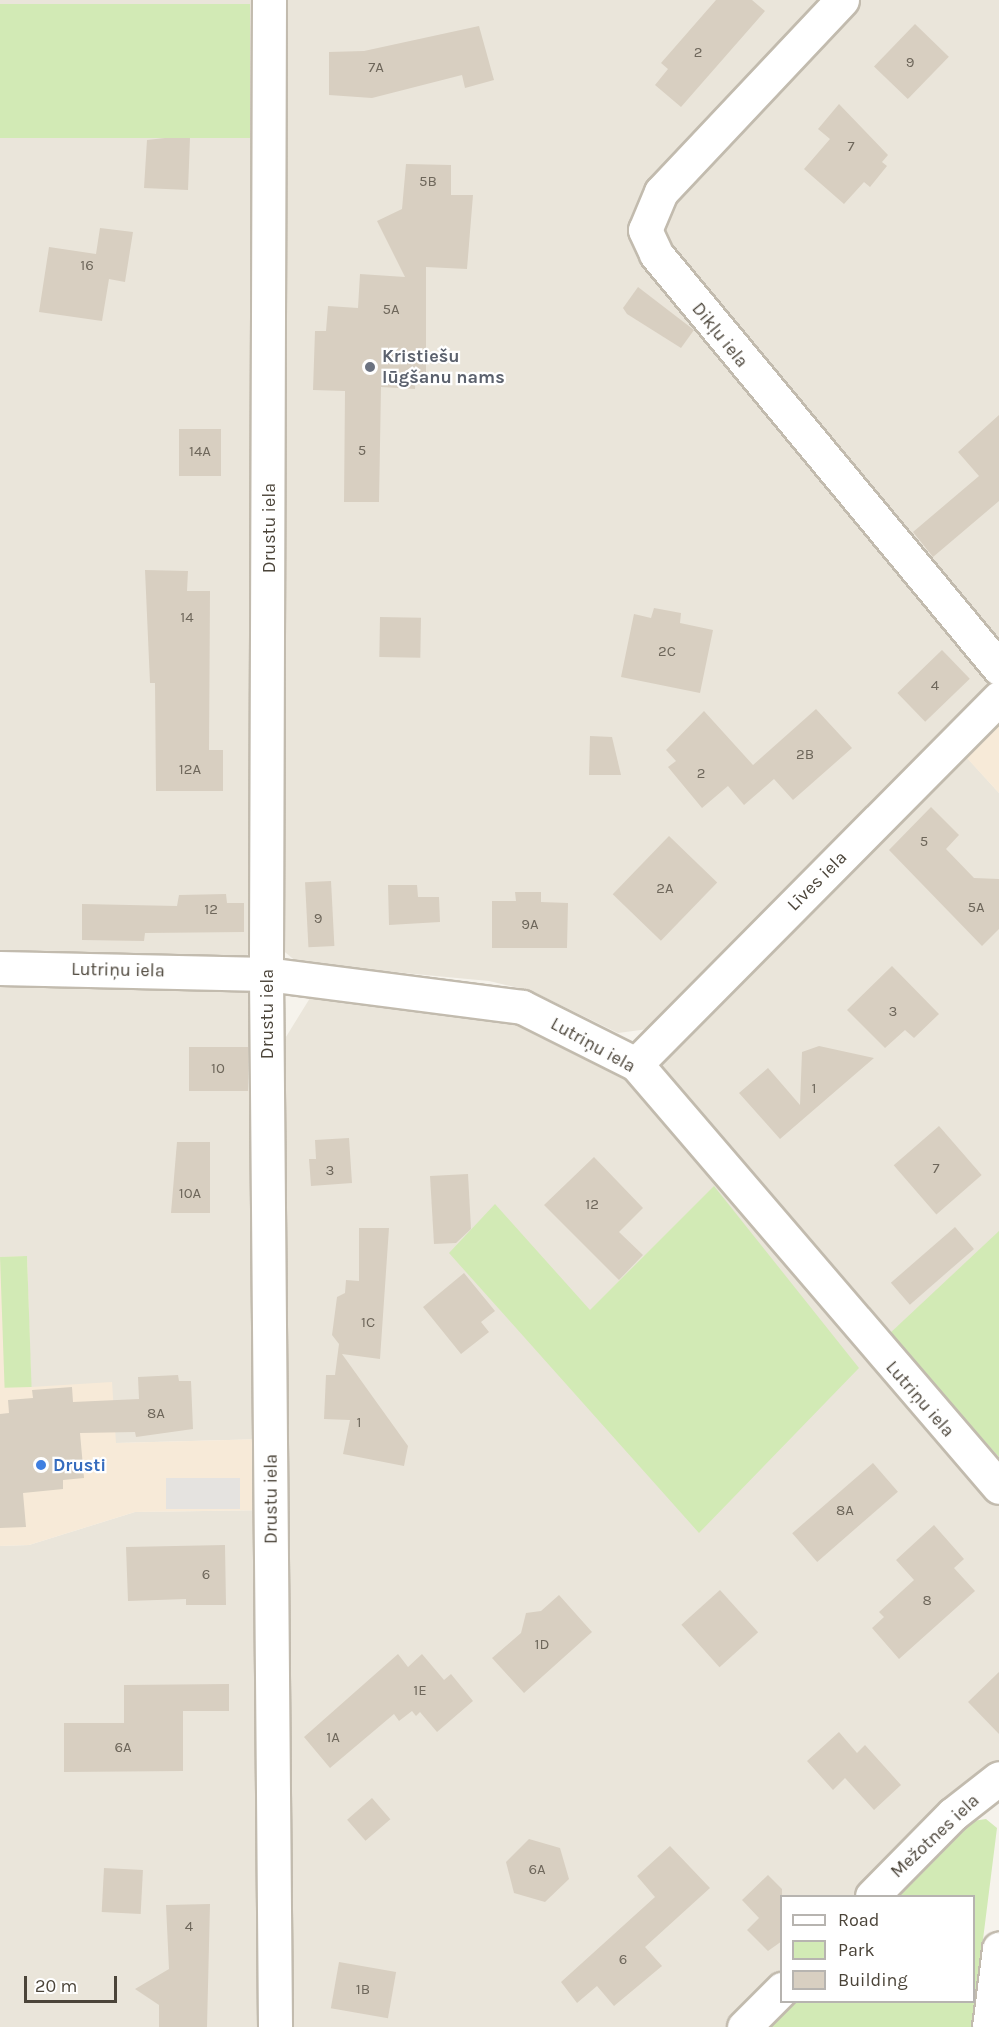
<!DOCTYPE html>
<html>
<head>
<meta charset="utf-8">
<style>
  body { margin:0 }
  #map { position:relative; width:999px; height:2027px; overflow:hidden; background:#f6f3ec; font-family:Karla,sans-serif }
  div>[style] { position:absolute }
  .residential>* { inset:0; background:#eae5da }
  .commercial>* { inset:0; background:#f7ead8 }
  .green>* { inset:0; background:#d2eab5; transform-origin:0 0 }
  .parking>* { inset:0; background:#e5e3e0; transform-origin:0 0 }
  .building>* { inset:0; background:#d8cfc1; transform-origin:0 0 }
  .roads { filter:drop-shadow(2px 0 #c2bbae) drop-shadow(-2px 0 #c2bbae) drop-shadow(0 2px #c2bbae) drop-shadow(0 -2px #c2bbae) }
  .street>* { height:33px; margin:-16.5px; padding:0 16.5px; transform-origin:16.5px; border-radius:16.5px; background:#fff }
  .dots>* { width:16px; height:16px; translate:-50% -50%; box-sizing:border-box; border:3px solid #fff; border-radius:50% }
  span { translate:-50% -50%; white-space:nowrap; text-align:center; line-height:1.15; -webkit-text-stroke:4.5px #fff; paint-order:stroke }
  .number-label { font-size:15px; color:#6e675b }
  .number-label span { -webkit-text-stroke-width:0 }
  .street-label { font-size:18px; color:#4b4439 }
  .worship-label { font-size:18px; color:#5b616d; font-weight:700 }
  .left { translate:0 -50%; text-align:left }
  .shop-label { font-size:18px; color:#366cbe; font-weight:700 }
  .legend { position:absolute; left:780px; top:1895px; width:195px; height:108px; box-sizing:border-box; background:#fff; border:2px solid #b7b4b0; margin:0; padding:8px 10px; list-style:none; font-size:18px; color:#4b4439 }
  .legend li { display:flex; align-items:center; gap:12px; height:30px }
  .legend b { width:30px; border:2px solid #b7b4b0 }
  .scale { position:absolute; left:24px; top:1976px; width:93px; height:27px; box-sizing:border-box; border:3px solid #4b4439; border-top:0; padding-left:8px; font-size:18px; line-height:21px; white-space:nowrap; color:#4b4439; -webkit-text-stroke:4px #fff; paint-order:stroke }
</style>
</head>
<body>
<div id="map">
  <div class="residential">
    <div style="clip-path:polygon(0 0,257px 0,252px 952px,236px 961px,0 959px)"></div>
    <div style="clip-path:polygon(278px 0,831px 0,639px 204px,991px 672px,990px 690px,648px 1029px,618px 1033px,532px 991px,489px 981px,298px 963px,280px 948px)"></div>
    <div style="clip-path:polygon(853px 0,999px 0,999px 656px,657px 237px,660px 212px)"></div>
    <div style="clip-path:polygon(960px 750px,999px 793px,999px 1469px,652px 1070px)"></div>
    <div style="clip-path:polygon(0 979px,246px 991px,262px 1004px,265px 1439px,116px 1443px,31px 1387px,27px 1257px,0 1257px)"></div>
    <div style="clip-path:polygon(310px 998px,458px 1008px,574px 1040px,627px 1077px,999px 1501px,999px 1766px,866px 1896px,782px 1896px,781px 1979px,733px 2027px,282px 2027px,281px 1045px)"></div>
    <div style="clip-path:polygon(265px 1510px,269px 2027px,0 2027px,0 1546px,29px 1545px,135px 1512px)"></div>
  </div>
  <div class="commercial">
    <div style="clip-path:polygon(999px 711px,999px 793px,965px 756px)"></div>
    <div style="clip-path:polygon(27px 1256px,31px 1387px,112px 1382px,116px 1443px,265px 1439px,265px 1510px,135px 1512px,29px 1545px,0 1546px,0 1257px)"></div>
  </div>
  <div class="green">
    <div style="left:0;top:4px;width:250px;height:134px"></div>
    <div style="clip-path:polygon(714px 1186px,859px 1368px,699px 1533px,449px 1253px,495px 1204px,590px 1310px)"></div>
    <div style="clip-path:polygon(999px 1231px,999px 1457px,888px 1335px)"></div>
    <div style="left:27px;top:1256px;width:131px;height:27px;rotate:88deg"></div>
    <div style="clip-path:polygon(986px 1819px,997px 1828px,972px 2027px,763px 2027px,789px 2002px,974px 2002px,974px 1896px,894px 1896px,957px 1834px,973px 1821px)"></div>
  </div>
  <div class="parking">
    <div style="left:240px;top:1478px;width:31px;height:74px;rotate:90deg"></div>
  </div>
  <div class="building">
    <div style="clip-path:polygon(716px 0,752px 0,765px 11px,681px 107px,655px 85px,668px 69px,661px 63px)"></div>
    <div style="left:915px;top:24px;width:47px;height:59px;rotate:44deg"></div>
    <div style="clip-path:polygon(479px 26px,494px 80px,465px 88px,462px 75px,372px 98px,329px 95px,329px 52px,364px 51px)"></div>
    <div style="clip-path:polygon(839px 104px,888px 155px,882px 162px,887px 166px,870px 187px,864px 182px,844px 204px,804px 169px,830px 139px,818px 129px)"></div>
    <div style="clip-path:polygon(165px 138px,190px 138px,188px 190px,144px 188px,147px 140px)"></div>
    <div style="clip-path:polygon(406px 164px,451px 165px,451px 195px,473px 195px,467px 269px,426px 267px,426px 375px,416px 374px,415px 389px,381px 387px,379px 502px,344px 502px,345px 391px,313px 390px,315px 331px,326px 331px,328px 306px,358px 308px,360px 274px,405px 277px,377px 221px,402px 209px)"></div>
    <div style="clip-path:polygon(100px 228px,133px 232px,125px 282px,109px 279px,102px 321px,39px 312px,49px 247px,96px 254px)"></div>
    <div style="clip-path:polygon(638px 287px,694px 330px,681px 348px,627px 314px,623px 308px)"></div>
    <div style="clip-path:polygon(999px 415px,999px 501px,933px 557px,913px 532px,979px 476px,958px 452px)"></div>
    <div style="left:179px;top:429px;width:42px;height:47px"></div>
    <div style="clip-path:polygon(145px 570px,188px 571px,187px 591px,210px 591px,209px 750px,223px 750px,223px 791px,156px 791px,155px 683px,150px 683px)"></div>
    <div style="clip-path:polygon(654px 608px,681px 613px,680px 623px,713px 630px,700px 693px,621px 677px,634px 614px,651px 618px)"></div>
    <div style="left:380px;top:617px;width:41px;height:40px;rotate:1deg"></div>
    <div style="left:942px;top:650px;width:40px;height:62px;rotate:46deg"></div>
    <div style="clip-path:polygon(816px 709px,852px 748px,793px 800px,774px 779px,744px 805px,728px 786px,702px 808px,668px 767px,676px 761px,666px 750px,704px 711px,753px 765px)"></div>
    <div style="clip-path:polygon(590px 736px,612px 737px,621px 775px,589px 775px)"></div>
    <div style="clip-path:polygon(931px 807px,959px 835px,946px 849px,974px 878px,999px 879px,999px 929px,982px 946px,889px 850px)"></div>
    <div style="left:669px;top:836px;width:67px;height:81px;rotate:44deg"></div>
    <div style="left:331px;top:881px;width:65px;height:26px;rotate:87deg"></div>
    <div style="clip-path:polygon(388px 885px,417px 885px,418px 897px,439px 897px,440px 922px,389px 925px)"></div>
    <div style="clip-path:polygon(515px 892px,541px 892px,541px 902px,568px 903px,567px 948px,492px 948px,492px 901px,516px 901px)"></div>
    <div style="clip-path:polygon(226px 894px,227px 903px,244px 903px,244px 932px,145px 933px,144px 941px,82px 940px,82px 904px,177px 906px,179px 895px)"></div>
    <div style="clip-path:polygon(892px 966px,939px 1014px,914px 1038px,905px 1030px,885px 1048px,847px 1010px)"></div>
    <div style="clip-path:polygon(819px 1046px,874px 1058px,780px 1139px,739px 1093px,768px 1068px,800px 1105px,802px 1052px)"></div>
    <div style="left:189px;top:1047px;width:59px;height:44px"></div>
    <div style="left:939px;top:1126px;width:65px;height:60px;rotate:49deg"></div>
    <div style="clip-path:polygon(349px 1138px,352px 1183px,311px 1186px,309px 1159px,316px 1159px,315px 1140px)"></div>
    <div style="clip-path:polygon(177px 1142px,210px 1142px,210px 1213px,171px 1213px)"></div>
    <div style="clip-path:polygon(594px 1157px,643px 1208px,619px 1232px,643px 1255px,619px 1280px,544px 1205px)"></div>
    <div style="clip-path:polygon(468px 1174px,471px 1229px,456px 1243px,434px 1244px,430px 1176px)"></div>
    <div style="left:955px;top:1227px;width:29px;height:85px;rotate:49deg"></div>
    <div style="clip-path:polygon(359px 1228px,389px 1228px,380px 1359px,342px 1354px,408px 1446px,404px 1466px,343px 1454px,350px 1420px,324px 1419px,326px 1375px,335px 1375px,339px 1344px,332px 1335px,337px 1297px,345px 1293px,346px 1280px,359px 1281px)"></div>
    <div style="clip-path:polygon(464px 1273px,495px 1311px,481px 1322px,489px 1332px,461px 1354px,423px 1307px)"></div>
    <div style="clip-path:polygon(178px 1375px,179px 1381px,191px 1381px,193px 1429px,136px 1437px,135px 1432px,80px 1433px,84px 1478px,63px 1480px,63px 1489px,23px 1493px,26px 1527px,0 1528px,0 1414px,9px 1413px,8px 1400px,33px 1398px,32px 1390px,72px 1387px,73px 1402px,139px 1399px,138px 1377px)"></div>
    <div style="left:873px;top:1463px;width:38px;height:107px;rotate:49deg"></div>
    <div style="clip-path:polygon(934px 1525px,964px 1559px,954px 1568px,975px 1591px,899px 1659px,872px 1628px,884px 1617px,879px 1612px,914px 1580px,896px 1560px)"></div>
    <div style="clip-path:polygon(225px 1545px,226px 1605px,186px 1605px,186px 1599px,128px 1601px,126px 1547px)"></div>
    <div style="left:720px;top:1590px;width:57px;height:52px;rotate:48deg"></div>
    <div style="clip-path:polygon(559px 1595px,592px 1632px,524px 1693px,492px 1658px,521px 1633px,526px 1613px,541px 1611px)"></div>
    <div style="clip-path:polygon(398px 1654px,408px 1667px,422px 1654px,444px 1680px,451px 1674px,473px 1701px,437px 1732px,420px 1712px,416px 1716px,412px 1711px,399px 1721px,394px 1714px,330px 1768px,304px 1737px)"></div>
    <div style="clip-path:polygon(999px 1672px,999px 1734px,968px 1702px)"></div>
    <div style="clip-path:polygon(229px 1684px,229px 1711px,183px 1711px,183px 1771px,64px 1772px,64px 1723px,124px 1723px,124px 1685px)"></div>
    <div style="clip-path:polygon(839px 1732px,857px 1753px,865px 1745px,901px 1785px,874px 1810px,845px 1778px,833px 1790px,807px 1761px)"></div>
    <div style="left:372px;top:1798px;width:28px;height:33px;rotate:49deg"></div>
    <div style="clip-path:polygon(529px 1839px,560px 1848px,569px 1879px,545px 1902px,514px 1893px,506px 1862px)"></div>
    <div style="clip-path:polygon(670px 1846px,710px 1888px,645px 1947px,662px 1966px,614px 2006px,597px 1986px,577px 2003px,561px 1982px,655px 1897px,637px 1876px)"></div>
    <div style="left:104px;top:1868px;width:39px;height:44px;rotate:3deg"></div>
    <div style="clip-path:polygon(768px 1875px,782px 1889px,782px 1941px,768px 1951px,747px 1930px,759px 1918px,742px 1900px)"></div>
    <div style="clip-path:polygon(210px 1904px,207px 2027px,159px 2027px,159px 2005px,135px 1989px,169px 1969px,166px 1905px)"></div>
    <div style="left:339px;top:1962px;width:58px;height:47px;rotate:10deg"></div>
  </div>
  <div class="roads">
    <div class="street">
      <div style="left:269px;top:0;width:974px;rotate:90.18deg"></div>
      <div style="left:266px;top:974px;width:1053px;rotate:89.51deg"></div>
      <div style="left:842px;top:0;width:264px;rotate:133.3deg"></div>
      <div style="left:661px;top:192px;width:41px;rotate:112.8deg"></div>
      <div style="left:645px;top:230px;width:26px;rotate:65deg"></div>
      <div style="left:656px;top:254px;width:538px;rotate:50.36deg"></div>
      <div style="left:0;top:968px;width:266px;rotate:1.3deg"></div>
      <div style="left:266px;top:974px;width:258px;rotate:7.3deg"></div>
      <div style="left:522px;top:1007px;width:127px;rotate:26.6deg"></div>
      <div style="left:636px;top:1064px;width:557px;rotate:49.37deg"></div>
      <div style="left:636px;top:1064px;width:515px;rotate:-45.24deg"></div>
      <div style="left:872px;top:1896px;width:115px;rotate:-45.4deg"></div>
      <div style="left:953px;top:1814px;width:58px;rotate:-38deg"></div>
      <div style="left:744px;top:2027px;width:54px;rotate:-45deg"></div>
      <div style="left:989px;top:2027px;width:79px;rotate:-82.7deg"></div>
    </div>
  </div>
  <div class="dots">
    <div style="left:370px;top:367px;background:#6b7280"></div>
    <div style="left:41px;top:1465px;background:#3f7fe0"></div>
  </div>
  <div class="number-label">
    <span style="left:698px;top:53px">2</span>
    <span style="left:910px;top:63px">9</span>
    <span style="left:376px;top:68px">7A</span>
    <span style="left:851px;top:147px">7</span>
    <span style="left:428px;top:182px">5B</span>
    <span style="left:87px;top:266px">16</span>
    <span style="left:391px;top:310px">5A</span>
    <span style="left:362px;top:451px">5</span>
    <span style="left:200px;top:452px">14A</span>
    <span style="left:187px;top:618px">14</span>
    <span style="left:667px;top:652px">2C</span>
    <span style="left:935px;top:686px">4</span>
    <span style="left:805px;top:755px">2B</span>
    <span style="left:190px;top:770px">12A</span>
    <span style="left:701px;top:774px">2</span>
    <span style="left:924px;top:842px">5</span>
    <span style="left:665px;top:889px">2A</span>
    <span style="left:976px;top:908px">5A</span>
    <span style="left:211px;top:910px">12</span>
    <span style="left:318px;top:919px">9</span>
    <span style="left:530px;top:925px">9A</span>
    <span style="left:893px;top:1012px">3</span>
    <span style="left:218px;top:1069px">10</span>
    <span style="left:814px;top:1089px">1</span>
    <span style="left:936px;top:1169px">7</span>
    <span style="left:330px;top:1171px">3</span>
    <span style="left:190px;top:1194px">10A</span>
    <span style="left:592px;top:1205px">12</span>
    <span style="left:368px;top:1323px">1C</span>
    <span style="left:156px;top:1414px">8A</span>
    <span style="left:359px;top:1423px">1</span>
    <span style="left:845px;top:1511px">8A</span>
    <span style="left:206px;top:1575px">6</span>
    <span style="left:927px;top:1601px">8</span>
    <span style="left:542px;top:1645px">1D</span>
    <span style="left:420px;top:1691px">1E</span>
    <span style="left:333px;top:1738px">1A</span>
    <span style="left:123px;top:1748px">6A</span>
    <span style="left:537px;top:1870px">6A</span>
    <span style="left:189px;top:1927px">4</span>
    <span style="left:623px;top:1960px">6</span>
    <span style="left:363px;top:1990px">1B</span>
  </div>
  <div class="street-label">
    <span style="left:720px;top:335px;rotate:51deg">Dikļu iela</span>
    <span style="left:269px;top:528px;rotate:-90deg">Drustu iela</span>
    <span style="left:817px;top:881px;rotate:-45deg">Līves iela</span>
    <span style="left:118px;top:970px;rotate:1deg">Lutriņu iela</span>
    <span style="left:267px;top:1014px;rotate:-90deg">Drustu iela</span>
    <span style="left:593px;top:1045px;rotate:29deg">Lutriņu iela</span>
    <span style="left:920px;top:1399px;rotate:49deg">Lutriņu iela</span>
    <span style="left:271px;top:1499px;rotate:-90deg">Drustu iela</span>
    <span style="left:935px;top:1836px;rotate:-43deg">Mežotnes iela</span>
  </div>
  <div class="worship-label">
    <span class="left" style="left:382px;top:367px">Kristiešu<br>lūgšanu nams</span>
  </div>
  <div class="shop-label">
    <span class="left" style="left:53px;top:1465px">Drusti</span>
  </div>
  <ul class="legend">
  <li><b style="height:8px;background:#fff"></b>Road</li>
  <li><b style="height:16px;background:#d2eab5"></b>Park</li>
  <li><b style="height:16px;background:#d8cfc1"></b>Building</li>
  </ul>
  <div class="scale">20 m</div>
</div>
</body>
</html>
